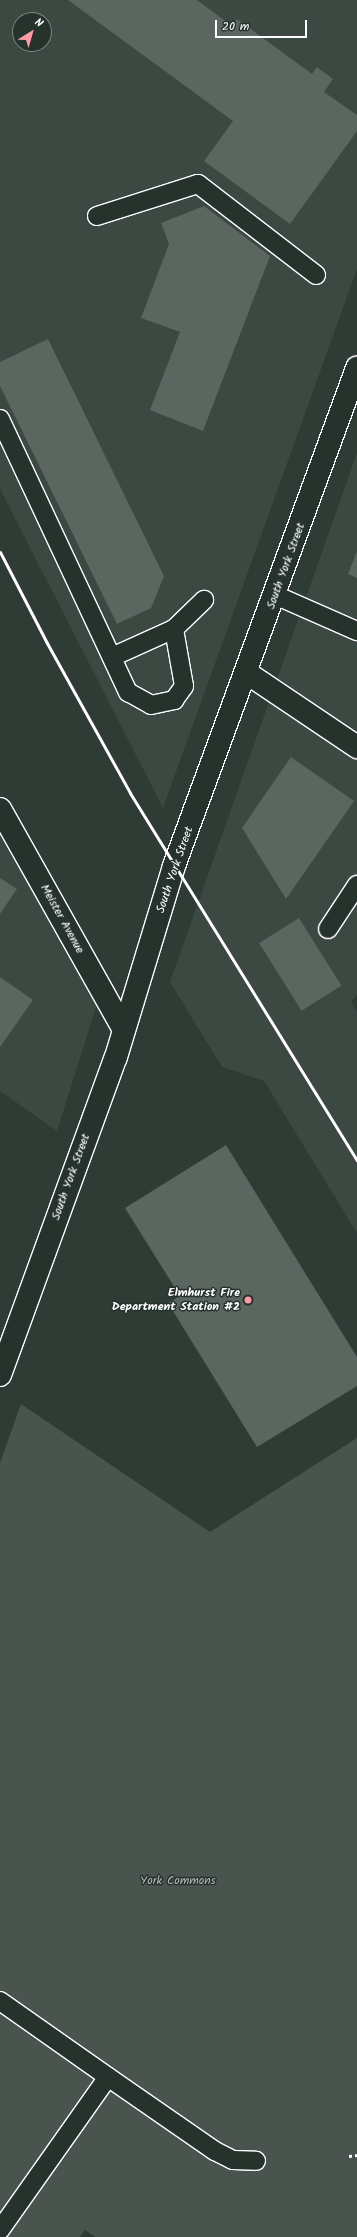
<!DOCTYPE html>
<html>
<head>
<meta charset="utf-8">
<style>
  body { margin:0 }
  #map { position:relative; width:357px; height:2237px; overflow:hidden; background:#2f3b35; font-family:Kalam,sans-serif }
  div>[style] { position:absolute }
  .built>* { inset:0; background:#3c4842 }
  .green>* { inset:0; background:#4a544f }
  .building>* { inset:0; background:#5b6661; transform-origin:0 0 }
  .path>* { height:2.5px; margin-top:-1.25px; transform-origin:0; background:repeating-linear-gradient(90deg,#fff 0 3px,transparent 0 6px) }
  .roads { filter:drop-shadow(1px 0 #fff) drop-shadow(-1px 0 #fff) drop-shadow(0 1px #fff) drop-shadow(0 -1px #fff) }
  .lane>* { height:18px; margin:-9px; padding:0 9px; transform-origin:9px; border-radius:9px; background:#26332d }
  .street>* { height:22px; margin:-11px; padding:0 11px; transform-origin:11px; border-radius:11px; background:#26332d }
  .secondary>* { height:22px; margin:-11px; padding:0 11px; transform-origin:11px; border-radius:11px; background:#26332d }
  .rail>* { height:3px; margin:-1.5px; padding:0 1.5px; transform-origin:1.5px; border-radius:1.5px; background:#fff }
  .dots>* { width:11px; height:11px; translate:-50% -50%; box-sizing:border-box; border:2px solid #26332d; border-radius:50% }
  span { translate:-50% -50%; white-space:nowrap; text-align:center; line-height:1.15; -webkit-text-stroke:3px #26332d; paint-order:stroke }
  .street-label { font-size:12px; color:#fff }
  .poi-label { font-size:12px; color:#fff; font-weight:700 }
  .right { translate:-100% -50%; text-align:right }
  .park-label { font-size:12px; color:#b7bbb9 }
  .north { position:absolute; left:12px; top:12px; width:40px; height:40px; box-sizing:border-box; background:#26332d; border:1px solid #7d8581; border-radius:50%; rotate:37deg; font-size:11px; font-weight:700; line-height:16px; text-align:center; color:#fff }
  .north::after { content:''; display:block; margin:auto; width:14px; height:18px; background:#ff9aa2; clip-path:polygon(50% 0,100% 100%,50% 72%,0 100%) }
  .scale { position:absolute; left:215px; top:20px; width:92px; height:18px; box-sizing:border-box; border:2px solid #fff; border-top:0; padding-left:5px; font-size:12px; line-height:14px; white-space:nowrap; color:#fff; -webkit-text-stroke:3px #26332d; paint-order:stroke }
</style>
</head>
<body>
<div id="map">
  <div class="built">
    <div style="clip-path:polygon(evenodd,0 0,357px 0,357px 269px,163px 808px,0 489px,0 0,20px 20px,44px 20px,44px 44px,20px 44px,20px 20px)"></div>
    <div style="clip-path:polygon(357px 453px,357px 995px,351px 1002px,357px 1012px,357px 1233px,264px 1081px,222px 1067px,170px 982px)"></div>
    <div style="clip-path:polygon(0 830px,99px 998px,57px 1131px,0 1091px)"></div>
  </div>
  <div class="green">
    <div style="clip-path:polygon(21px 1404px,210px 1532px,357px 1438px,357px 2237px,96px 2237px,85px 2230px,80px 2237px,0 2237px,0 1463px)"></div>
  </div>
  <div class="building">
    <div style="clip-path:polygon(68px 0,197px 0,232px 26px,237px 19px,312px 74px,317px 67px,333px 79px,324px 92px,357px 115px,357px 131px,290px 224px,204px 161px,233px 121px)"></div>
    <div style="clip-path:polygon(204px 206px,270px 256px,203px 431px,150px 410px,180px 332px,141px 318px,169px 244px,161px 223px)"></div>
    <div style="clip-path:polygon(48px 339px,164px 576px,151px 608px,117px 624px,0 386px,0 362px)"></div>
    <div style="clip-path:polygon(357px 551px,357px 578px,348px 574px)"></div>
    <div style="clip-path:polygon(291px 757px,354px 801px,286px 899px,242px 828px)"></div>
    <div style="clip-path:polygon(0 878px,17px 889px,0 914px)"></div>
    <div style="left:299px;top:918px;width:80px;height:47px;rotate:58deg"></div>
    <div style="clip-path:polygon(0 977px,33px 1000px,0 1047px)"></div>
    <div style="clip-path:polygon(226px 1145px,357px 1357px,357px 1386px,257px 1447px,168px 1303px,180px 1296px,125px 1208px)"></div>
  </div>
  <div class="path">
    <div style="left:349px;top:2156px;width:8px;rotate:-7deg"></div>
  </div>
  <div class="roads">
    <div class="lane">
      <div style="left:97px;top:216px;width:106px;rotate:-17.6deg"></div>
      <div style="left:198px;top:184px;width:149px;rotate:37.6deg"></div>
      <div style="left:0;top:419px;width:302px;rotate:64.9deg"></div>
      <div style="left:128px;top:692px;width:26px;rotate:29deg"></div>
      <div style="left:151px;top:705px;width:24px;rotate:-12deg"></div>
      <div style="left:174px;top:700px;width:17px;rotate:-54deg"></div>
      <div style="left:184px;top:686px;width:58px;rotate:-100deg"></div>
      <div style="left:275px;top:595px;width:90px;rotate:23.7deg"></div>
      <div style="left:112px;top:657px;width:68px;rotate:-24.3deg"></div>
      <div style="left:174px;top:629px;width:42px;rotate:-44deg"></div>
      <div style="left:328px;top:929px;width:53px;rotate:-56.6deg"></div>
      <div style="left:0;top:2001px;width:132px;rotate:35.1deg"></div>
      <div style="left:0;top:2230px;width:187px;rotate:-54.8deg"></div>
      <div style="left:108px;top:2077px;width:130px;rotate:34.7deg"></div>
      <div style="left:215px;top:2151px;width:20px;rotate:27deg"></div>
      <div style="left:233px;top:2160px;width:23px;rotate:2deg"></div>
    </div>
    <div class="street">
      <div style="left:247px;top:673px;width:133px;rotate:33.9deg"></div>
      <div style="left:0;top:809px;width:253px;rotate:60.7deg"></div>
    </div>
    <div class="secondary">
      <div style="left:0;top:1375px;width:338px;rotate:-70deg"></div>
      <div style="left:116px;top:1057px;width:200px;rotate:-73.1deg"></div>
      <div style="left:174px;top:866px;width:531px;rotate:-69.82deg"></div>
    </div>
  </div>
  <div class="rail">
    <div style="left:0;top:552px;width:102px;rotate:62.7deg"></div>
    <div style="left:47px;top:643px;width:171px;rotate:61deg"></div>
    <div style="left:130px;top:793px;width:432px;rotate:58.3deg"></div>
  </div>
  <div class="dots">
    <div style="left:248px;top:1300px;background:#ff9aa2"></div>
  </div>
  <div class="street-label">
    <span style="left:286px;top:566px;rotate:-70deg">South York Street</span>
    <span style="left:175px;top:870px;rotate:-71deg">South York Street</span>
    <span style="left:62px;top:919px;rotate:61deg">Meister Avenue</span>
    <span style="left:71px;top:1177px;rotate:-70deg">South York Street</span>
  </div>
  <div class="poi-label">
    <span class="right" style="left:240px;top:1300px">Elmhurst Fire<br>Department Station #2</span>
  </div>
  <div class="park-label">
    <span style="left:178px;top:1881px">York Commons</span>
  </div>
  <div class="north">N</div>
  <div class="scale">20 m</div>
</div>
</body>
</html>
